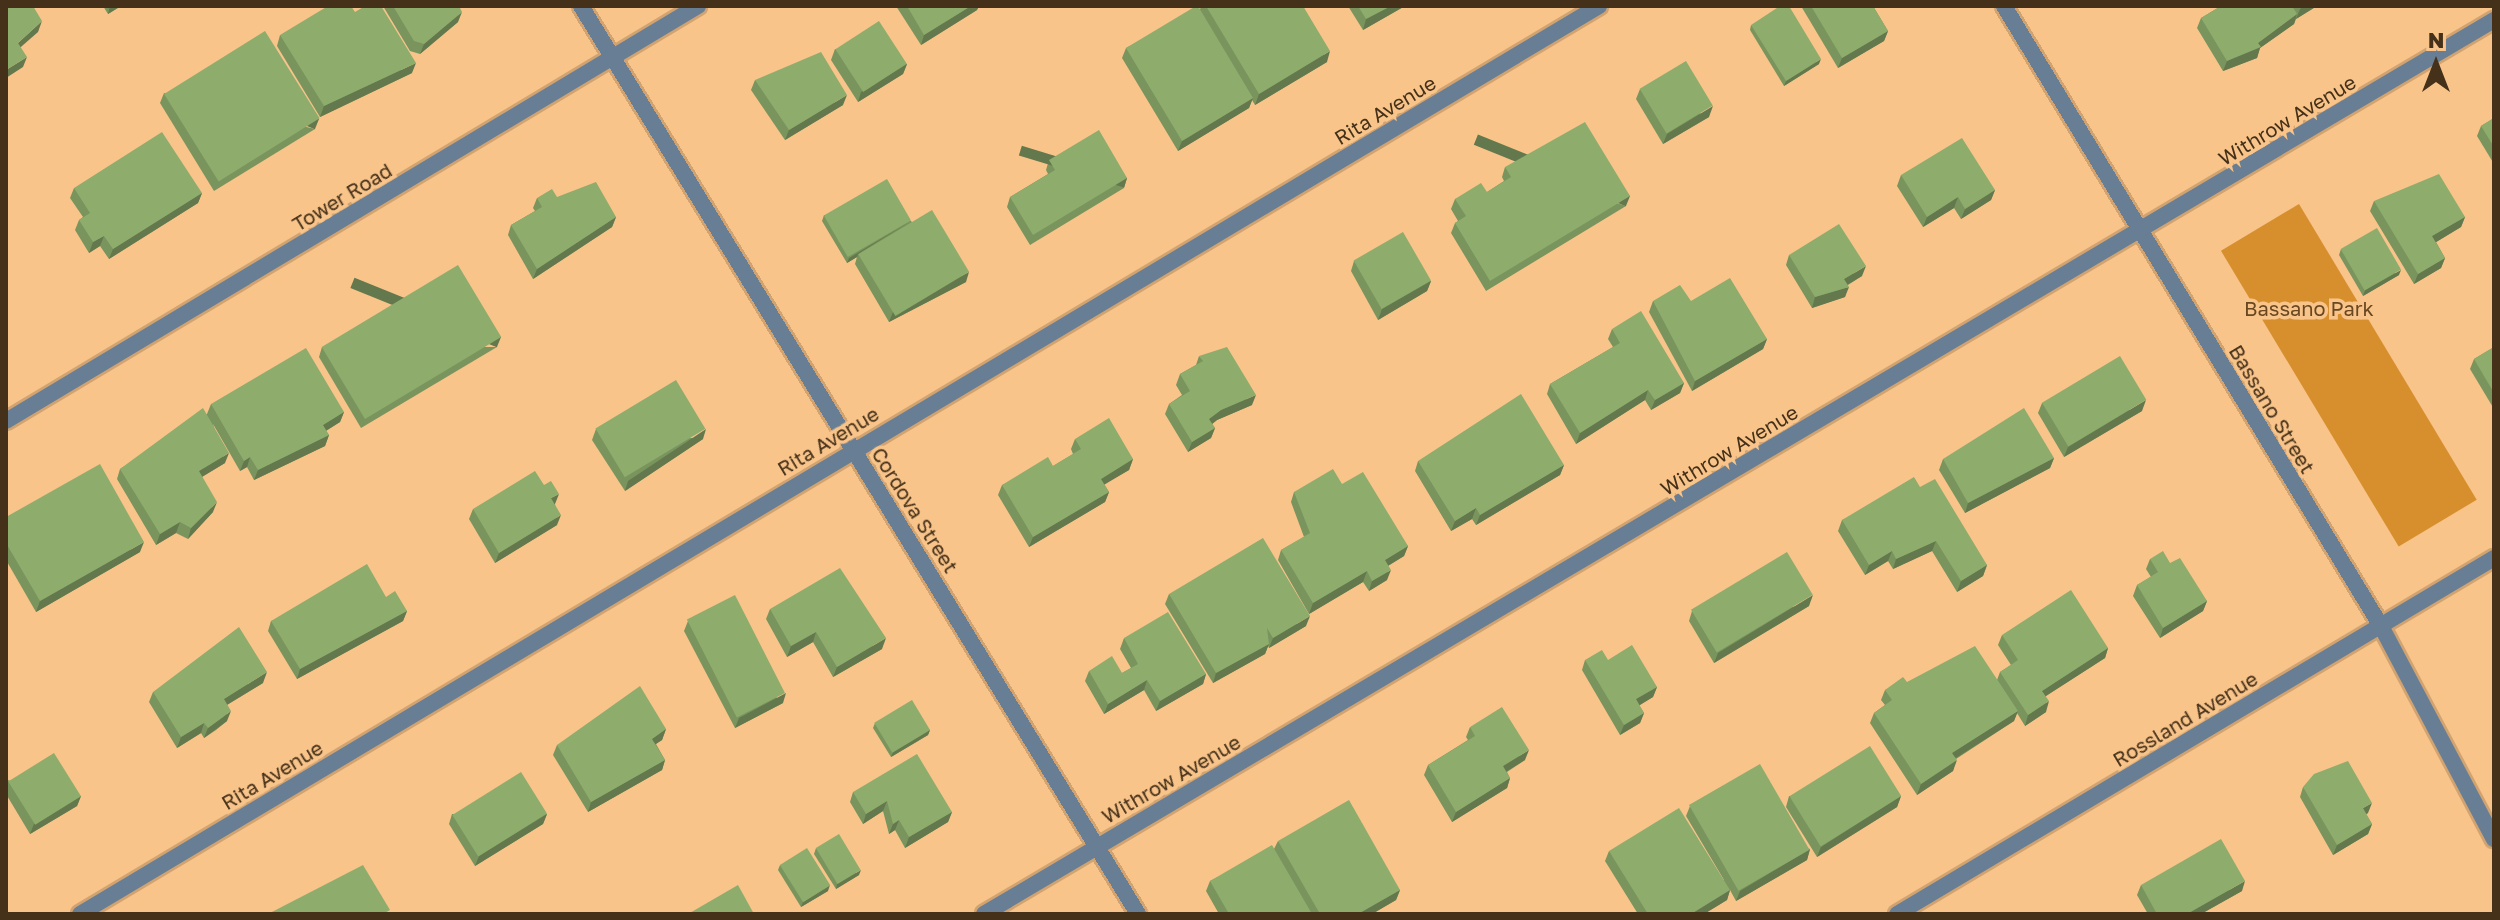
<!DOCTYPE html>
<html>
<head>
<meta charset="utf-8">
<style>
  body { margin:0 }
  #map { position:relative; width:2500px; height:920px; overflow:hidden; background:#f8c48a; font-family:"Golos Text",sans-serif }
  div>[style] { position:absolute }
  .green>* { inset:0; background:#d78f2d; transform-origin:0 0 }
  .roads { filter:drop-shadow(2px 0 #d1a371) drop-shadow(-2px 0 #d1a371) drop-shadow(0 2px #d1a371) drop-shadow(0 -2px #d1a371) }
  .street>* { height:16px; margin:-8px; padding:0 8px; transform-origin:8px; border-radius:8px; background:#687e94 }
  .wall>* { inset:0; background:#7a945d }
  .shaded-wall>* { inset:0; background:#63784c; transform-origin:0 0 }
  .building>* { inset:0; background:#8eac6c; transform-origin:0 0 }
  span { translate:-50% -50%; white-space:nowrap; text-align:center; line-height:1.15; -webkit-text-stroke:7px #f8c48a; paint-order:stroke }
  .street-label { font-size:20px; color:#453019 }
  .park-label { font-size:20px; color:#694821 }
  .frame { position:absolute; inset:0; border:8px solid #453019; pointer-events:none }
  .north { position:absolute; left:2396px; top:24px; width:80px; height:80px; -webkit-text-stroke:6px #f8c48a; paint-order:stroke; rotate:0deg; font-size:22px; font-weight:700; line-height:32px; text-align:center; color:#453019 }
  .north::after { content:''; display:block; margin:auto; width:28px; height:36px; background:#453019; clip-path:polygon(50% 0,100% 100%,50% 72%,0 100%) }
</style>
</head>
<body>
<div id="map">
  <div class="green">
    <div style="left:2299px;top:204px;width:345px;height:91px;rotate:59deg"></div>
  </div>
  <div class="roads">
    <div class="street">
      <div style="left:581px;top:6px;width:1065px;rotate:58.47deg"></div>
      <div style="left:2004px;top:6px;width:726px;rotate:58.7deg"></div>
      <div style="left:2381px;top:626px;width:241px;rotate:62.1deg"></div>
      <div style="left:6px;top:421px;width:807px;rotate:-30.95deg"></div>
      <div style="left:80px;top:914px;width:1770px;rotate:-30.87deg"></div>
      <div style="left:984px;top:914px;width:1755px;rotate:-30.63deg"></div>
      <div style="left:1897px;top:914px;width:695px;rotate:-30.81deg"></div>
    </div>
  </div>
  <div class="wall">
    <div style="clip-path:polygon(103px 6px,121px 6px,108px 14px)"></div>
    <div style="clip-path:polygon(383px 6px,459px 6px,458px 22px,420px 54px,410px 51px)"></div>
    <div style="clip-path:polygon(896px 6px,979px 6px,977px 10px,921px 45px)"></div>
    <div style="clip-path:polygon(1202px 6px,1303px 6px,1327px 62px,1255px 105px,1252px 100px,1249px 108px,1178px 151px,1122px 58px,1126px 48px,1200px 9px)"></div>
    <div style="clip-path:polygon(1348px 6px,1405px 6px,1363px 30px)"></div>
    <div style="clip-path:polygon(1801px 6px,1873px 6px,1888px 31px,1884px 41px,1838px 68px)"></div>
    <div style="clip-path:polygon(2221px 6px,2317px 6px,2296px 19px,2294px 24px,2260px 48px,2257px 58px,2223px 71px,2197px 28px,2201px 18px)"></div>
    <div style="clip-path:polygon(1751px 25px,1819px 64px,1784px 86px,1750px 30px)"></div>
    <div style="clip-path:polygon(280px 35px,412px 73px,320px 117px,277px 46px)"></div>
    <div style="clip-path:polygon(835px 49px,907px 64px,903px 74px,858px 102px,831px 60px)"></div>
    <div style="clip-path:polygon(755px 80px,843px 105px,785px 140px,751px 90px)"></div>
    <div style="clip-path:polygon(1640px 89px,1709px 117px,1663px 144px,1636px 99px)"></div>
    <div style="clip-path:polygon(164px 93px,315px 129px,214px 191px,160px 103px)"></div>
    <div style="clip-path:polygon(2494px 118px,2494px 164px,2477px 136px,2481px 126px)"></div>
    <div style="clip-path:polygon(1049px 160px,1127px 178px,1124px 188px,1030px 245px,1007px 207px,1010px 197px,1048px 174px,1046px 170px)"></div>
    <div style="clip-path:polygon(1505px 167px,1626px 206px,1486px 291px,1451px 233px,1455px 223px,1458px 221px,1451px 209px,1455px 199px,1487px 192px,1504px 181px,1502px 177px)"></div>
    <div style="clip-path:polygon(1901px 175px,1995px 190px,1991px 200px,1961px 219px,1954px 208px,1923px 227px,1897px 186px)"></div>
    <div style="clip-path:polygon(74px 188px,202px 193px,198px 203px,109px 259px,100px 246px,89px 253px,75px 230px,79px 220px,83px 217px,70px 198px)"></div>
    <div style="clip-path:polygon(557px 197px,616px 217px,612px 227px,533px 279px,508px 235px,511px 225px,535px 211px,533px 208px,537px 198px)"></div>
    <div style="clip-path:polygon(2374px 201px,2465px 217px,2461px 227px,2436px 242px,2445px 258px,2441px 268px,2414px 284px,2370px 211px)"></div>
    <div style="clip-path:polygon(824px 215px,911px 221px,966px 282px,889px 322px,855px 264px,857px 257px,847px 263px,822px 221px)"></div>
    <div style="clip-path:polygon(2341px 249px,2399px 275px,2363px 296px,2339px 255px)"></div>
    <div style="clip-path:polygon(1789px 255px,1862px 276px,1848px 285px,1845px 297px,1812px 308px,1786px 265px)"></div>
    <div style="clip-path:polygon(1354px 261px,1431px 281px,1427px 291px,1378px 320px,1351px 271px)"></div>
    <div style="clip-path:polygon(1653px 301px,1691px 301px,1767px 339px,1763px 349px,1692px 391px,1649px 312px)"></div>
    <div style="clip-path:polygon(1612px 329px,1684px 383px,1680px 393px,1651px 410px,1645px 400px,1576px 444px,1547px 394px,1550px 384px,1613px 347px,1608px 339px)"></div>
    <div style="clip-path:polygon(322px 347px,497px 347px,361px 428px,319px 357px)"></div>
    <div style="clip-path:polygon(2494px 347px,2494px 409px,2470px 369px,2474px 359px)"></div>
    <div style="clip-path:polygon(1199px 356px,1252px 405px,1217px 420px,1212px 424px,1215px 428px,1211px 438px,1188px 452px,1165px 414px,1169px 404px,1182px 395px,1176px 385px,1180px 374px,1196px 365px)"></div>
    <div style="clip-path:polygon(2042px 403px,2142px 411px,2064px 457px,2038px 413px)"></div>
    <div style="clip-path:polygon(211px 404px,344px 412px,340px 422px,326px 431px,329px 435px,325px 446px,254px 480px,247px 467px,240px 471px,213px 424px,225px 463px,202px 477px,213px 512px,188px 539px,176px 533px,156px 545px,117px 479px,120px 469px,207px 414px)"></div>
    <div style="clip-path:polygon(596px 429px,703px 439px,625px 491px,592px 440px)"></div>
    <div style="clip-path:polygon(1075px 439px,1133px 459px,1129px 470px,1104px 484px,1109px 492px,1105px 502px,1029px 547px,998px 495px,1002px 485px,1053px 466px,1073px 454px,1071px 449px)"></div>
    <div style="clip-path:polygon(2054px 458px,2050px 468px,1965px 513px,1939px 470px,1943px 459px)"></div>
    <div style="clip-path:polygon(1418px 461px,1564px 465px,1560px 475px,1476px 525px,1472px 519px,1451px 531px,1415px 471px)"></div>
    <div style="clip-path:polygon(1342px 484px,1408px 546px,1404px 556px,1388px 566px,1387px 580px,1369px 591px,1363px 582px,1309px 614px,1278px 560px,1281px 550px,1304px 537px,1291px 502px,1294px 492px)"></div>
    <div style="clip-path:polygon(1920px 487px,1987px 565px,1983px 576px,1957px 592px,1932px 551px,1893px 569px,1888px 561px,1865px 575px,1838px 531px,1842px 520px)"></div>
    <div style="clip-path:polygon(555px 504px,557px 525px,495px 563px,469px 519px,473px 509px)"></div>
    <div style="clip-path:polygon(6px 517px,140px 552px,36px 612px,6px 560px)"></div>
    <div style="clip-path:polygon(2150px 559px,2170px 563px,2207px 601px,2203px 611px,2160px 638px,2133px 596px,2137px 585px,2151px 577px,2146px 569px)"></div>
    <div style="clip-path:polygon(1169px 594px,1306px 626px,1269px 648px,1268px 646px,1265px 654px,1213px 683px,1165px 604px)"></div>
    <div style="clip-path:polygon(386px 597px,407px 611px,403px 621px,297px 679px,268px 631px,271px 621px)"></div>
    <div style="clip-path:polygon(1809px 606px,1714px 663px,1689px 621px,1692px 611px)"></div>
    <div style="clip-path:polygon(770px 609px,882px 649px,833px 677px,813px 642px,787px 657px,766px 619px)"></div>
    <div style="clip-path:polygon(688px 621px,783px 703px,735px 728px,684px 631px)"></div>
    <div style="clip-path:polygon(2002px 635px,2108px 648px,2105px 658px,2046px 696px,2046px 712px,2025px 726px,2017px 713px,2014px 721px,1956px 759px,1953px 771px,1917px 795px,1870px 723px,1874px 713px,1885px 705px,1881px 700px,1885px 690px,1907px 682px,1997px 680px,2000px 672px,2011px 665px,1998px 645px)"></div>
    <div style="clip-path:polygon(1124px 638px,1206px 674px,1203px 684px,1156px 711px,1144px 690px,1104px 714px,1085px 681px,1089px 671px,1122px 673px,1131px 668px,1120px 649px)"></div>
    <div style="clip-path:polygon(1585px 660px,1608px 660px,1657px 687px,1653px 697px,1639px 705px,1644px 713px,1640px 723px,1620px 735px,1582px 670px)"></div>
    <div style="clip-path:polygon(263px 683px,227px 705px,227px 721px,216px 730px,204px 738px,201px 733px,177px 748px,149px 702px,153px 692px)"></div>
    <div style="clip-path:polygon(875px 723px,930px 730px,928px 735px,891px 757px,873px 728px)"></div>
    <div style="clip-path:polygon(1470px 727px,1525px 760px,1507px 772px,1510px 778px,1507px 788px,1452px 822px,1424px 775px,1428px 765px,1468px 740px,1466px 737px)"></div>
    <div style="clip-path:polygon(666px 729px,662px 740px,656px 744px,665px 760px,662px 770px,588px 812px,553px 755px,557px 745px)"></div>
    <div style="clip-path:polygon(7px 780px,81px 796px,77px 806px,30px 834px,6px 794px)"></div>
    <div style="clip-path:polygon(2303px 787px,2368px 813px,2366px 814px,2372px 824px,2368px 834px,2333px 855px,2300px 797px)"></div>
    <div style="clip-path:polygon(853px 792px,952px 812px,948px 822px,905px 848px,895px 830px,889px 834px,883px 811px,863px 824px,850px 802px)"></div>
    <div style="clip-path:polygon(1789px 796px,1901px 796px,1897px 807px,1817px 857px,1786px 807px)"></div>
    <div style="clip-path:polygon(1690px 806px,1810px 849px,1807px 860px,1736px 901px,1730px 890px,1727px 900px,1704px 914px,1638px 914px,1605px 861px,1609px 851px,1724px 880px,1686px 816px)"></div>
    <div style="clip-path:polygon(452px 814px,547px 814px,543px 824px,475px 866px,449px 824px)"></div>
    <div style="clip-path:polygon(1278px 841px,1400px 890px,1396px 900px,1372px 914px,1219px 914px,1206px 891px,1210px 881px,1274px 849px)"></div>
    <div style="clip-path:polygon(816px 848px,859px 875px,836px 889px,814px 854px)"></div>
    <div style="clip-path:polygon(780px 865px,828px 891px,801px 907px,778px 870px)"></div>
    <div style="clip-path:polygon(2141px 885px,2242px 891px,2201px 914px,2148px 914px,2137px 895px)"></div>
  </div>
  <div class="shaded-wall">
    <div style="clip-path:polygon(110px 6px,121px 6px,108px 14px)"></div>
    <div style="clip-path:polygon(971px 6px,979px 6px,977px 10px,921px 45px,924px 35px)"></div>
    <div style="clip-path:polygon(1391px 6px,1405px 6px,1363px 30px,1366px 19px)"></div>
    <div style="clip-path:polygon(2304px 6px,2317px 6px,2296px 19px,2300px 9px)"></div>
    <div style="clip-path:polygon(462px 12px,458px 22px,420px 54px,424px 44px)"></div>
    <div style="clip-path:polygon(2297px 14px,2294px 24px,2260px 48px,2257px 58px,2223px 71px,2227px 61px,2258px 43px)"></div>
    <div style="clip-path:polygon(42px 21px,38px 32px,14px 53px,18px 43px)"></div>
    <div style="clip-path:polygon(1888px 31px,1884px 41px,1838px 68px,1842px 58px)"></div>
    <div style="clip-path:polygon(1330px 51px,1327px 62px,1255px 105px,1259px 94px)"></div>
    <div style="clip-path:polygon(27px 57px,23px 67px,6px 78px,6px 70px)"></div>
    <div style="clip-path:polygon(1821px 59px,1819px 64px,1784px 86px,1786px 81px)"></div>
    <div style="clip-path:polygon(416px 63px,412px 73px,320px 117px,324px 106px)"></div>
    <div style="clip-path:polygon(907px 64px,903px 74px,858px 102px,861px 92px)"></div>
    <div style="clip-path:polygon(847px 95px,843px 105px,785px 140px,789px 130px)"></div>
    <div style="clip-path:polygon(1253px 98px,1249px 108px,1178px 151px,1182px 141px)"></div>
    <div style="clip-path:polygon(1713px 106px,1709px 117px,1663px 144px,1667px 134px)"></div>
    <div style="left:319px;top:119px;width:11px;height:119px;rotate:112deg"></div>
    <div style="left:1127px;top:178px;width:10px;height:110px;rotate:107deg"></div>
    <div style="clip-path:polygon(1995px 190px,1991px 200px,1961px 219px,1965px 209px)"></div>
    <div style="clip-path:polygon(202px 193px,198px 203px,109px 259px,113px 249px)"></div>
    <div style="left:1630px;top:196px;width:11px;height:164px;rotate:112deg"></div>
    <div style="clip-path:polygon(1958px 197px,1954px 208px,1923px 227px,1927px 217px)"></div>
    <div style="clip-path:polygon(616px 217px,612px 227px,533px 279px,537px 269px)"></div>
    <div style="clip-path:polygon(2465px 217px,2461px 227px,2428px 247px,2432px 236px)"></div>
    <div style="clip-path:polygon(911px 221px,858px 254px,857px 257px,847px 263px,849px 258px)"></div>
    <div style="clip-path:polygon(104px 236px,100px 246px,89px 253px,93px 242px)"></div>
    <div style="clip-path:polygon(2445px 258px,2441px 268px,2414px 284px,2418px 274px)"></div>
    <div style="clip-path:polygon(1866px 266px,1862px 276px,1840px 289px,1844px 279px)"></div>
    <div style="clip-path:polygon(2401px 270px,2399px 275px,2363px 296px,2365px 290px)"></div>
    <div style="clip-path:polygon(969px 272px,966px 282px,889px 322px,893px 312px)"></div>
    <div style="clip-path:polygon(1431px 281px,1427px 291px,1378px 320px,1382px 309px)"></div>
    <div style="clip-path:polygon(1849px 287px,1845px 297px,1812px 308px,1815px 297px)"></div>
    <div style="left:501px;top:337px;width:11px;height:158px;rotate:112deg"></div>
    <div style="clip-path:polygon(1767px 339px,1763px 349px,1692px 391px,1695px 381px)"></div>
    <div style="clip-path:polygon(1684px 383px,1680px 393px,1651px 410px,1655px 400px)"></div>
    <div style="clip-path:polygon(1648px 390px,1645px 400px,1576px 444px,1580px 433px)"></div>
    <div style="clip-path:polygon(1256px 395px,1252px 405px,1217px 420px,1206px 429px,1209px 419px,1221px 410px)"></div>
    <div style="clip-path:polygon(2146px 400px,2142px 411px,2064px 457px,2068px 447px)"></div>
    <div style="clip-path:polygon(344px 412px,340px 422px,319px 435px,323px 425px)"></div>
    <div style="clip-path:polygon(1215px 428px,1211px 438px,1188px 452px,1192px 442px)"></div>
    <div style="clip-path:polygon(706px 429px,703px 439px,625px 491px,628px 481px)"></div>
    <div style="clip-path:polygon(329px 435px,325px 446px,254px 480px,258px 470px)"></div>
    <div style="clip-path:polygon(229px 453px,225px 463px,195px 481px,199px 471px)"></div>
    <div style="clip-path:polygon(250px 457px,247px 467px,240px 471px,244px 461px)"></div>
    <div style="clip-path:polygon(2054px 458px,2050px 468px,1965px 513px,1968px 503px)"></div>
    <div style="clip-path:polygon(1133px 459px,1129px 470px,1097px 489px,1101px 479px)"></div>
    <div style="clip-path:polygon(1564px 465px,1560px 475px,1476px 525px,1480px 515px)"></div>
    <div style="clip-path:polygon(1109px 492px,1105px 502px,1029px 547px,1033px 537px)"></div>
    <div style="clip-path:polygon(559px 494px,555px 504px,547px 509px,551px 498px)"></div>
    <div style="clip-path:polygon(217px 502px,213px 512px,188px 539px,191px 528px)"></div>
    <div style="clip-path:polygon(1476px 508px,1472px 519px,1451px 531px,1455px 521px)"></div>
    <div style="clip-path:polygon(561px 515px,557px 525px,495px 563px,499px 553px)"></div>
    <div style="clip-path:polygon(180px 522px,176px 533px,156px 545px,160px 534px)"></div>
    <div style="clip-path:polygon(1936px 541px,1932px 551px,1893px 569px,1896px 559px)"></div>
    <div style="clip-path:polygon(144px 542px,140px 552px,36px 612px,40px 601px)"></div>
    <div style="clip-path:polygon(1408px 546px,1404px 556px,1381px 570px,1385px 560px)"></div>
    <div style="clip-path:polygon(1892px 551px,1888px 561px,1865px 575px,1869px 565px)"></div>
    <div style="clip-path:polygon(1987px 565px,1983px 576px,1957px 592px,1961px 581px)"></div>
    <div style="clip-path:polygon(1391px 570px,1387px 580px,1369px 591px,1372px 581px)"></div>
    <div style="clip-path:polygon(1367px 571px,1363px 582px,1309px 614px,1313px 603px)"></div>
    <div style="clip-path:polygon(1813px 595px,1809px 606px,1714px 663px,1718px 653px)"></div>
    <div style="clip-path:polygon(2207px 601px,2203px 611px,2160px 638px,2163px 628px)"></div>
    <div style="clip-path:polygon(407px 611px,403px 621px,297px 679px,300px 669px)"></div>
    <div style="clip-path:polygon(1310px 616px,1306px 626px,1269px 648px,1273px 638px)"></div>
    <div style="clip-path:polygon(816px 632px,813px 642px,787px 657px,791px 646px)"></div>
    <div style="clip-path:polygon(886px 638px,882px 649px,833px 677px,837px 667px)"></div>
    <div style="clip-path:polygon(1269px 644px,1265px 654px,1213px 683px,1216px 673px)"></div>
    <div style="clip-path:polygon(2108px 648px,2105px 658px,2038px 701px,2042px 691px)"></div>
    <div style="clip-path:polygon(267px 672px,263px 683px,220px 709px,224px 699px)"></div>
    <div style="clip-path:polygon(1206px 674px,1203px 684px,1156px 711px,1160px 701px)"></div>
    <div style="clip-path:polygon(1147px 680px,1144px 690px,1104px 714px,1108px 704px)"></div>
    <div style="clip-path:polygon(1657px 687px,1653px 697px,1632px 710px,1636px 699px)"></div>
    <div style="clip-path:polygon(786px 693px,783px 703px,735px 728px,739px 718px)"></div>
    <div style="clip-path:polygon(2049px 701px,2046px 712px,2025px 726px,2028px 715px)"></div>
    <div style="clip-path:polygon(231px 711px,227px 721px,204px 738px,208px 728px)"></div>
    <div style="clip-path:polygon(2018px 711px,2014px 721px,1948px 763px,1952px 753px)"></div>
    <div style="clip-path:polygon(1644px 713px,1640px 723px,1620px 735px,1624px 725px)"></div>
    <div style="clip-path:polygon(204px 723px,201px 733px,177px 748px,181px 737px)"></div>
    <div style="clip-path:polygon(666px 729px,662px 740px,648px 749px,652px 739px)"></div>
    <div style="clip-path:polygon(930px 730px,928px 735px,891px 757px,893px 752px)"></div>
    <div style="clip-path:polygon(1529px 750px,1525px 760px,1499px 776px,1503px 766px)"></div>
    <div style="clip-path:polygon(665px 760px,662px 770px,588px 812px,591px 802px)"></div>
    <div style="clip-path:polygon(1957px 760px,1953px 771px,1917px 795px,1921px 784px)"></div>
    <div style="clip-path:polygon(1510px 778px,1507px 788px,1452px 822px,1456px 812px)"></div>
    <div style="clip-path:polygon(81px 796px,77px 806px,30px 834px,34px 824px)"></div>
    <div style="clip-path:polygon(1901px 796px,1897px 807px,1817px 857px,1821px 847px)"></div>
    <div style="clip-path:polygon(887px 801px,883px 811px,863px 824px,866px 814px)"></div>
    <div style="clip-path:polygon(2372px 803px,2368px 813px,2360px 818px,2363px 808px)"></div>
    <div style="clip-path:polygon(952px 812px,948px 822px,905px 848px,909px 837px)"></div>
    <div style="clip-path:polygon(547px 814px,543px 824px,475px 866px,479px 856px)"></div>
    <div style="clip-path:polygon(899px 820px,895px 830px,889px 834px,893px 824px)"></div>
    <div style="clip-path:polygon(2372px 824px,2368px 834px,2333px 855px,2337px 845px)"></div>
    <div style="clip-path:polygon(1810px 849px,1807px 860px,1736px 901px,1740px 891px)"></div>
    <div style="clip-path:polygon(861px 870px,859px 875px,836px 889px,837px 884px)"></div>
    <div style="clip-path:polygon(2245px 881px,2242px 891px,2201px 914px,2187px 914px)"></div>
    <div style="clip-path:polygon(830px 885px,828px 891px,801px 907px,803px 902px)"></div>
    <div style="clip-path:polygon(1400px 890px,1396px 900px,1372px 914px,1358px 914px)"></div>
    <div style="clip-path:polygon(1730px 890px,1727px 900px,1704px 914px,1691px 914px)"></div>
  </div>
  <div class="building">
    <div style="clip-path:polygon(6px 6px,33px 6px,42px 21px,18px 43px,27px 57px,6px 70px)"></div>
    <div style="clip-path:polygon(328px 6px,351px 6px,355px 12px,365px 6px,381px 6px,416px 63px,324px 106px,280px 35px)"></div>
    <div style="clip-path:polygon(393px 6px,459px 6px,462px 12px,424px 44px,414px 41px)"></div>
    <div style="clip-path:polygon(907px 6px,971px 6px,924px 35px)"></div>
    <div style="clip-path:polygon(1196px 6px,1198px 6px,1253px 98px,1182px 141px,1126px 48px)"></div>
    <div style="clip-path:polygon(1206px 6px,1303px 6px,1330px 51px,1259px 94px)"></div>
    <div style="clip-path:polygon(1358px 6px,1391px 6px,1366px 19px)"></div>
    <div style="clip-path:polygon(1780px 6px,1789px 6px,1821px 59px,1786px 81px,1751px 25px)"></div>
    <div style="clip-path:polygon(1811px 6px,1873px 6px,1888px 31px,1842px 58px)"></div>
    <div style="clip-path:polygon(2221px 6px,2292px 6px,2297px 14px,2258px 43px,2261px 47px,2227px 61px,2201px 18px)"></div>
    <div style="left:879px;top:21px;width:51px;height:52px;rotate:57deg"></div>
    <div style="left:265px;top:31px;width:103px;height:119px;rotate:58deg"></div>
    <div style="clip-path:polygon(821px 52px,847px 95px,789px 130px,755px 80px)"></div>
    <div style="left:1686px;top:61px;width:52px;height:54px;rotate:59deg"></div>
    <div style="clip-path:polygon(2494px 118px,2494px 147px,2481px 126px)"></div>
    <div style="clip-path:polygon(1585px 122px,1630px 196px,1490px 281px,1455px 223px,1466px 216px,1455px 199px,1481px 183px,1487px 192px,1511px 177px,1505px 167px)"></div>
    <div style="clip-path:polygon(1099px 130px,1127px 178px,1033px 235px,1010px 197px,1055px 170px,1049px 160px)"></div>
    <div style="clip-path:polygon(162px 132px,202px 193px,113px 249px,104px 236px,93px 242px,79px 220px,90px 213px,74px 188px)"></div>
    <div style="clip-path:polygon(1962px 138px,1995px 190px,1965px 209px,1958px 197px,1927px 217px,1901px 175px)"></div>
    <div style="clip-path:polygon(2439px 174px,2465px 217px,2432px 236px,2445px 258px,2418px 274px,2374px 201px)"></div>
    <div style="left:887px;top:179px;width:48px;height:73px;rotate:60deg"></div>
    <div style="clip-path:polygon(596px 182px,616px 217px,537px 269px,511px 225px,542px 207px,537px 198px,552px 189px,557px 197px)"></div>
    <div style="left:932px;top:210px;width:72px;height:86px;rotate:59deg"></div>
    <div style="clip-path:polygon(1839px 224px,1866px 266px,1844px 279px,1849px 287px,1815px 297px,1789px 255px)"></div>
    <div style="left:2377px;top:228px;width:48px;height:42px;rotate:60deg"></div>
    <div style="left:1403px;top:232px;width:56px;height:57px;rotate:60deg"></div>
    <div style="left:458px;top:265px;width:84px;height:159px;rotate:59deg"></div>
    <div style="clip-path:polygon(1730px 278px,1767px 339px,1695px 381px,1653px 301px,1680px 285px,1691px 301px)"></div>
    <div style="clip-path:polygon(1641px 311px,1684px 383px,1655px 400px,1648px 390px,1580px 433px,1550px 384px,1620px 343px,1612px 329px)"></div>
    <div style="clip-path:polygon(1227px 347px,1256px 395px,1221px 410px,1209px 419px,1215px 428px,1192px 442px,1169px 404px,1190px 391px,1180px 374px,1203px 361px,1199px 356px)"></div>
    <div style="clip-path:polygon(2494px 347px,2494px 393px,2474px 359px)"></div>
    <div style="clip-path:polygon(306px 348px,344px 412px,323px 425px,329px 435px,258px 470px,250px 457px,244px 461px,211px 404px)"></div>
    <div style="left:2120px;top:356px;width:51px;height:91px;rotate:59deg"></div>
    <div style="left:676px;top:380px;width:57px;height:94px;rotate:59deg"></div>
    <div style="clip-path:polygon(1521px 394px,1564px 465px,1480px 515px,1476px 508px,1455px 521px,1418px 461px)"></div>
    <div style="clip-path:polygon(203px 408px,229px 453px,199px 471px,217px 502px,191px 528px,180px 522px,160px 534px,120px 469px)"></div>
    <div style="clip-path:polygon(2024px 408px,2054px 458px,1968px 503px,1943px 459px)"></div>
    <div style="clip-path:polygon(1109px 418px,1133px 459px,1101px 479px,1109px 492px,1033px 537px,1002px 485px,1048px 457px,1053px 466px,1081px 449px,1075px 439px)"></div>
    <div style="clip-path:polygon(100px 464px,144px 542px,40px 601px,6px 543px,6px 517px)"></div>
    <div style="clip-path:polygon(1333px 469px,1342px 484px,1363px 472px,1408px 546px,1385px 560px,1391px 570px,1372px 581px,1367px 571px,1313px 603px,1281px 550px,1310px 533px,1294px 492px)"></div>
    <div style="clip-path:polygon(535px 471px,544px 485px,551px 481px,559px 494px,551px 498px,561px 515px,499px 553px,473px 509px)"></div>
    <div style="clip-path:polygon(1914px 477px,1920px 487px,1935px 479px,1987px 565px,1961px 581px,1936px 541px,1896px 559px,1892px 551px,1869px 565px,1842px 520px)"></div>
    <div style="clip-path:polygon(1263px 538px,1310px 616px,1273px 638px,1267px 628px,1269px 644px,1216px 673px,1169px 594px)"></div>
    <div style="clip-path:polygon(2163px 551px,2170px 563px,2180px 558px,2207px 601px,2163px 628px,2137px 585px,2158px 572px,2150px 559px)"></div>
    <div style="left:1787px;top:552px;width:50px;height:112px;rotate:59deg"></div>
    <div style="clip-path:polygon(367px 564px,386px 597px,395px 591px,407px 611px,300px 669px,271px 621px)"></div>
    <div style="clip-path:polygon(840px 568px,886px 638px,837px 667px,816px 632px,791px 646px,770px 609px)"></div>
    <div style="clip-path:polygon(2071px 590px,2108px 648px,2042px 691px,2049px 701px,2028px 715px,2000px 672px,2018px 660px,2002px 635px)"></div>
    <div style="left:735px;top:595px;width:110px;height:54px;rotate:63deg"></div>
    <div style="clip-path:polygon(1168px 612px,1206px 674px,1160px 701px,1147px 680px,1108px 704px,1089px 671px,1112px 656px,1122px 673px,1138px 664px,1124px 638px)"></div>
    <div style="clip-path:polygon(239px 627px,267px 672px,224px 699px,231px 711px,219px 720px,208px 728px,204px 723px,181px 737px,153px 692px)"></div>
    <div style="clip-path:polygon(1632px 645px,1657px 687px,1636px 699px,1644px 713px,1624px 725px,1585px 660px,1602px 650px,1608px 660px)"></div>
    <div style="clip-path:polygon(1975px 646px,2018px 711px,1952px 753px,1957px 760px,1921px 784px,1874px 713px,1892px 700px,1885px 690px,1903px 677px,1907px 682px)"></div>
    <div style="clip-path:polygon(640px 686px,666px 729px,652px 739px,665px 760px,591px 802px,557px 745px)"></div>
    <div style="left:912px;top:700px;width:35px;height:44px;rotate:59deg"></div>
    <div style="clip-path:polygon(1502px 707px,1529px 750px,1503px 766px,1510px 778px,1456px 812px,1428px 765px,1475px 736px,1470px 727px)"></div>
    <div style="left:1870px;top:746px;width:59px;height:95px;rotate:58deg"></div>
    <div style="left:54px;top:753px;width:51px;height:54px;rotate:58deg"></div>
    <div style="clip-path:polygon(917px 754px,952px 812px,909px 837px,899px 820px,893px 824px,887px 801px,866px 814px,853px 792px)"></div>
    <div style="clip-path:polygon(2348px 761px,2372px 803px,2363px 808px,2372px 824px,2337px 845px,2303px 787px,2314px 774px)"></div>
    <div style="left:1760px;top:764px;width:99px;height:82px;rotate:60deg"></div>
    <div style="left:521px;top:772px;width:49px;height:81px;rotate:58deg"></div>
    <div style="clip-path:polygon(1349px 800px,1400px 890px,1358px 914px,1320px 914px,1278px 841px)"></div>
    <div style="clip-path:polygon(1679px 808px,1730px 890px,1691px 914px,1648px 914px,1609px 851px)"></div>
    <div style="left:839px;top:834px;width:42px;height:27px;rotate:59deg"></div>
    <div style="clip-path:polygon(2221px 839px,2245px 881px,2187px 914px,2157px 914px,2141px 885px)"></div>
    <div style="clip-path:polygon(1272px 845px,1312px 914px,1229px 914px,1210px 881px)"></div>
    <div style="left:807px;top:848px;width:44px;height:32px;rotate:58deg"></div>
    <div style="clip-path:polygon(363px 865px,390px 910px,383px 914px,268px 914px)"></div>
    <div style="clip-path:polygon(738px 885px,754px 914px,688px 914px)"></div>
  </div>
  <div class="street-label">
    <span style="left:1385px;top:110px;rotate:-31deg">Rita Avenue</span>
    <span style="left:2287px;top:120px;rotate:-31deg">Withrow Avenue</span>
    <span style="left:342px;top:197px;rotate:-31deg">Tower Road</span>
    <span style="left:2272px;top:409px;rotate:59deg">Bassano Street</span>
    <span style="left:828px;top:441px;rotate:-31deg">Rita Avenue</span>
    <span style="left:1729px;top:450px;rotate:-31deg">Withrow Avenue</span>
    <span style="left:915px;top:510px;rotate:58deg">Cordova Street</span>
    <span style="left:2185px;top:719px;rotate:-31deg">Rossland Avenue</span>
    <span style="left:272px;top:775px;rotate:-31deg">Rita Avenue</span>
    <span style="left:1171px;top:779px;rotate:-30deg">Withrow Avenue</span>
  </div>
  <div class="park-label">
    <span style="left:2309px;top:308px">Bassano Park</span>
  </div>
  <div class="frame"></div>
  <div class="north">N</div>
</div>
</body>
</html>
